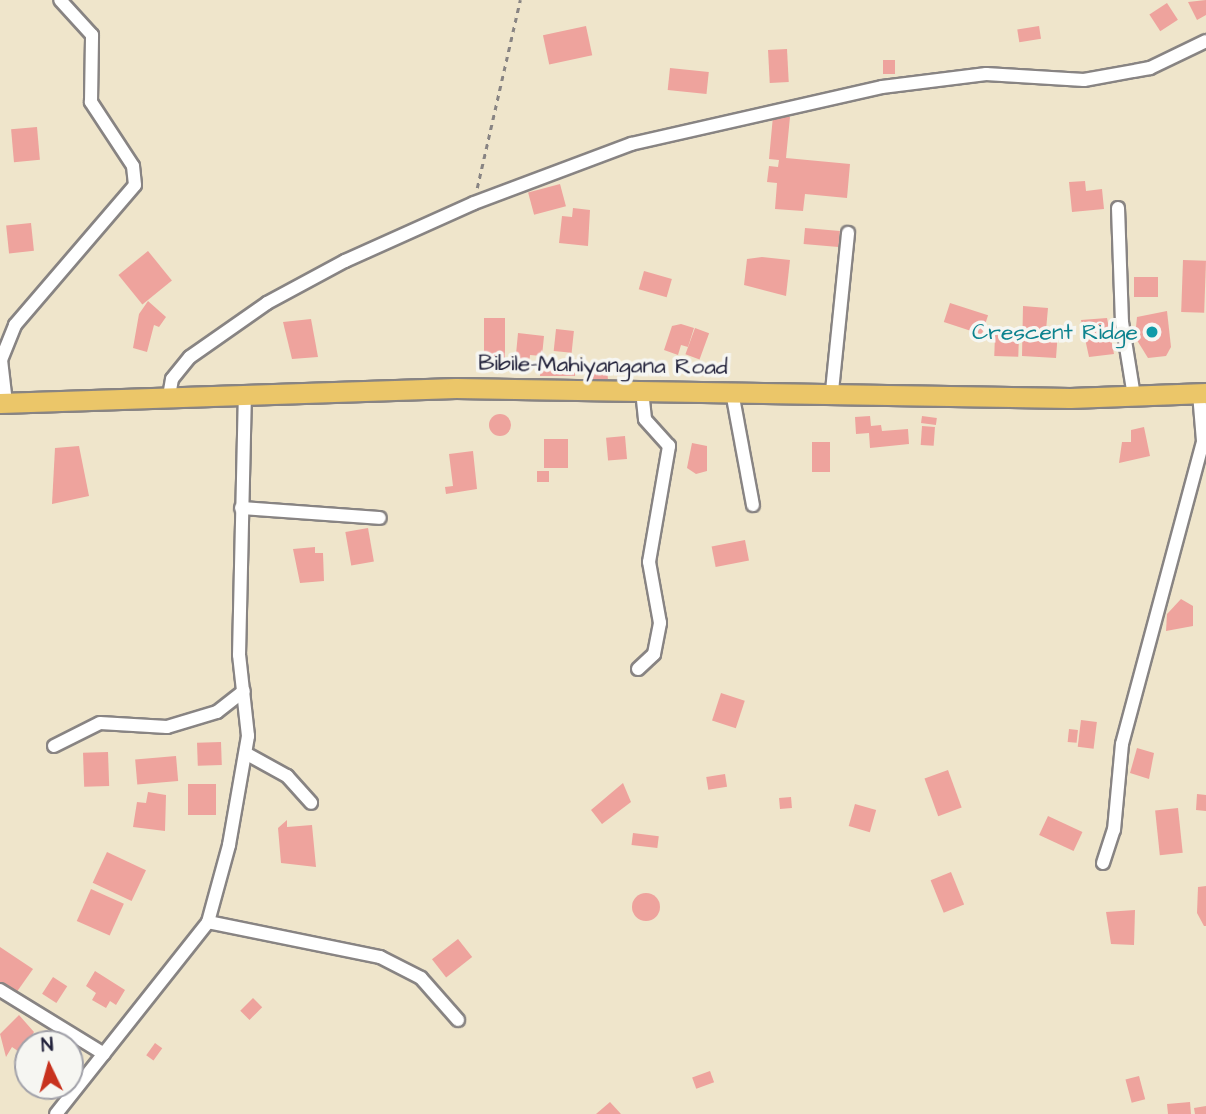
<!DOCTYPE html>
<html>
<head>
<meta charset="utf-8">
<style>
  body { margin:0 }
  #map { position:relative; width:1206px; height:1114px; overflow:hidden; background:#efe5cb; font-family:"Architects Daughter",sans-serif }
  div>[style] { position:absolute }
  .building>* { inset:0; background:#eea39d; transform-origin:0 0 }
  .round { border-radius:50% }
  .path>* { height:2.5px; margin-top:-1.25px; transform-origin:0; background:repeating-linear-gradient(90deg,#888483 0 5px,transparent 0 10px) }
  .roads { filter:drop-shadow(2px 0 #888483) drop-shadow(-2px 0 #888483) drop-shadow(0 2px #888483) drop-shadow(0 -2px #888483) }
  .minor>* { height:12px; margin:-6px; padding:0 6px; transform-origin:6px; border-radius:6px; background:#fff }
  .primary>* { height:19px; margin:-9.5px; padding:0 9.5px; transform-origin:9.5px; border-radius:9.5px; background:#ebc669 }
  .dots>* { width:19px; height:19px; translate:-50% -50%; box-sizing:border-box; border:4px solid #f6f6f2; border-radius:50% }
  span { translate:-50% -50%; white-space:nowrap; text-align:center; line-height:1.15; -webkit-text-stroke:7px #f6f6f2; paint-order:stroke }
  .culture-label { font-size:23px; color:#0d838f }
  .right { translate:-100% -50%; text-align:right }
  .street-label { font-size:23px; color:#22223b }
  .north { position:absolute; left:14px; top:1030px; width:70px; height:70px; box-sizing:border-box; background:#f6f6f2; border:2px solid #a1a1a9; border-radius:50%; rotate:355deg; font-size:19px; font-weight:700; line-height:28px; text-align:center; color:#22223b }
  .north::after { content:''; display:block; margin:auto; width:24px; height:32px; background:#c8321e; clip-path:polygon(50% 0,100% 100%,50% 72%,0 100%) }
</style>
</head>
<body>
<div id="map">
  <div class="building">
    <div style="clip-path:polygon(1206px 0,1206px 15px,1197px 20px,1188px 2px)"></div>
    <div style="left:1167px;top:3px;width:20px;height:21px;rotate:57deg"></div>
    <div style="left:586px;top:26px;width:30px;height:44px;rotate:78deg"></div>
    <div style="left:1039px;top:26px;width:13px;height:22px;rotate:81deg"></div>
    <div style="left:787px;top:49px;width:33px;height:19px;rotate:87deg"></div>
    <div style="left:883px;top:60px;width:12px;height:14px"></div>
    <div style="left:670px;top:68px;width:39px;height:22px;rotate:6deg"></div>
    <div style="clip-path:polygon(773px 116px,790px 117px,786px 158px,850px 164px,847px 198px,805px 194px,803px 211px,775px 209px,777px 183px,767px 182px,769px 166px,778px 167px,779px 160px,769px 159px)"></div>
    <div style="left:37px;top:127px;width:33px;height:26px;rotate:85deg"></div>
    <div style="clip-path:polygon(1085px 181px,1086px 191px,1102px 189px,1104px 209px,1072px 212px,1069px 182px)"></div>
    <div style="left:560px;top:184px;width:23px;height:33px;rotate:75deg"></div>
    <div style="clip-path:polygon(573px 208px,590px 210px,588px 246px,559px 243px,562px 216px,572px 217px)"></div>
    <div style="left:31px;top:223px;width:28px;height:25px;rotate:84deg"></div>
    <div style="left:805px;top:228px;width:35px;height:16px;rotate:5deg"></div>
    <div style="left:148px;top:251px;width:38px;height:38px;rotate:51deg"></div>
    <div style="clip-path:polygon(762px 257px,790px 260px,786px 296px,744px 285px,747px 259px)"></div>
    <div style="left:1183px;top:260px;width:23px;height:52px;rotate:2deg"></div>
    <div style="left:644px;top:271px;width:29px;height:19px;rotate:16deg"></div>
    <div style="left:1134px;top:277px;width:24px;height:20px"></div>
    <div style="clip-path:polygon(148px 301px,166px 317px,159px 327px,154px 325px,147px 352px,133px 348px,139px 314px)"></div>
    <div style="left:950px;top:303px;width:40px;height:20px;rotate:18deg"></div>
    <div style="clip-path:polygon(1023px 306px,1048px 308px,1046px 330px,1058px 331px,1056px 358px,1022px 356px)"></div>
    <div style="clip-path:polygon(1167px 311px,1171px 347px,1166px 356px,1148px 358px,1135px 337px,1137px 317px)"></div>
    <div style="left:484px;top:318px;width:21px;height:42px"></div>
    <div style="clip-path:polygon(1107px 318px,1114px 354px,1089px 357px,1081px 320px)"></div>
    <div style="clip-path:polygon(311px 319px,318px 357px,292px 359px,283px 322px)"></div>
    <div style="clip-path:polygon(681px 324px,694px 328px,688px 347px,681px 345px,678px 355px,664px 350px,672px 326px)"></div>
    <div style="left:695px;top:328px;width:15px;height:28px;rotate:20deg"></div>
    <div style="left:556px;top:329px;width:18px;height:22px;rotate:6deg"></div>
    <div style="clip-path:polygon(518px 333px,544px 336px,542px 356px,530px 355px,529px 366px,515px 365px)"></div>
    <div style="left:995px;top:335px;width:24px;height:21px;rotate:2deg"></div>
    <div style="left:540px;top:361px;width:35px;height:15px"></div>
    <div style="left:607px;top:370px;width:9px;height:15px;rotate:84deg"></div>
    <div class="round" style="left:489px;top:414px;width:22px;height:22px"></div>
    <div style="clip-path:polygon(870px 416px,871px 426px,881px 425px,882px 431px,908px 429px,909px 444px,870px 448px,869px 433px,856px 434px,855px 417px)"></div>
    <div style="left:922px;top:416px;width:15px;height:7px;rotate:8deg"></div>
    <div style="left:922px;top:426px;width:13px;height:19px;rotate:4deg"></div>
    <div style="clip-path:polygon(1144px 427px,1150px 456px,1119px 463px,1122px 442px,1131px 442px,1131px 430px)"></div>
    <div style="left:625px;top:436px;width:23px;height:19px;rotate:85deg"></div>
    <div style="left:544px;top:439px;width:24px;height:29px"></div>
    <div style="left:812px;top:442px;width:18px;height:30px"></div>
    <div style="clip-path:polygon(692px 443px,707px 446px,707px 471px,696px 474px,687px 468px)"></div>
    <div style="clip-path:polygon(79px 446px,89px 496px,52px 504px,55px 448px)"></div>
    <div style="clip-path:polygon(473px 451px,477px 489px,446px 494px,445px 487px,453px 486px,449px 454px)"></div>
    <div style="left:537px;top:471px;width:12px;height:11px"></div>
    <div style="left:368px;top:528px;width:34px;height:23px;rotate:80deg"></div>
    <div style="left:745px;top:540px;width:21px;height:34px;rotate:79deg"></div>
    <div style="clip-path:polygon(315px 547px,315px 553px,323px 553px,324px 581px,300px 583px,293px 549px)"></div>
    <div style="clip-path:polygon(1181px 599px,1193px 606px,1193px 626px,1166px 631px,1167px 614px)"></div>
    <div style="left:721px;top:693px;width:25px;height:29px;rotate:18deg"></div>
    <div style="left:1081px;top:720px;width:16px;height:27px;rotate:7deg"></div>
    <div style="left:1069px;top:729px;width:9px;height:13px;rotate:6deg"></div>
    <div style="left:221px;top:742px;width:23px;height:24px;rotate:88deg"></div>
    <div style="clip-path:polygon(1137px 748px,1154px 753px,1149px 779px,1130px 773px)"></div>
    <div style="left:108px;top:752px;width:34px;height:25px;rotate:88deg"></div>
    <div style="left:176px;top:756px;width:25px;height:41px;rotate:85deg"></div>
    <div style="left:948px;top:770px;width:40px;height:25px;rotate:70deg"></div>
    <div style="left:725px;top:774px;width:13px;height:19px;rotate:81deg"></div>
    <div style="clip-path:polygon(623px 783px,631px 802px,602px 824px,591px 810px)"></div>
    <div style="left:188px;top:784px;width:28px;height:31px"></div>
    <div style="clip-path:polygon(148px 792px,166px 795px,165px 831px,133px 827px,137px 802px,146px 803px)"></div>
    <div style="clip-path:polygon(1197px 794px,1206px 795px,1206px 811px,1196px 810px)"></div>
    <div style="left:791px;top:797px;width:11px;height:12px;rotate:85deg"></div>
    <div style="left:855px;top:804px;width:22px;height:23px;rotate:16deg"></div>
    <div style="left:1178px;top:808px;width:45px;height:23px;rotate:84deg"></div>
    <div style="left:1048px;top:816px;width:38px;height:21px;rotate:25deg"></div>
    <div style="clip-path:polygon(287px 820px,287px 827px,312px 825px,316px 867px,281px 863px,278px 828px)"></div>
    <div style="left:633px;top:833px;width:26px;height:12px;rotate:7deg"></div>
    <div style="left:107px;top:852px;width:43px;height:34px;rotate:25deg"></div>
    <div style="left:951px;top:872px;width:35px;height:22px;rotate:68deg"></div>
    <div style="clip-path:polygon(1206px 886px,1206px 926px,1204px 926px,1197px 913px,1198px 887px)"></div>
    <div style="left:91px;top:889px;width:36px;height:35px;rotate:24deg"></div>
    <div class="round" style="left:632px;top:893px;width:28px;height:28px"></div>
    <div style="clip-path:polygon(1135px 910px,1134px 945px,1111px 944px,1106px 912px)"></div>
    <div style="left:458px;top:939px;width:23px;height:33px;rotate:52deg"></div>
    <div style="clip-path:polygon(0 947px,33px 969px,16px 993px,0 982px)"></div>
    <div style="clip-path:polygon(95px 971px,125px 990px,116px 1005px,110px 1001px,106px 1008px,92px 1000px,96px 993px,86px 986px)"></div>
    <div style="left:53px;top:977px;width:17px;height:20px;rotate:33deg"></div>
    <div style="left:253px;top:998px;width:13px;height:18px;rotate:45deg"></div>
    <div style="clip-path:polygon(19px 1015px,34px 1032px,21px 1053px,12px 1047px,6px 1057px,0 1034px)"></div>
    <div style="left:155px;top:1043px;width:9px;height:15px;rotate:36deg"></div>
    <div style="left:710px;top:1071px;width:12px;height:19px;rotate:70deg"></div>
    <div style="left:1139px;top:1076px;width:24px;height:14px;rotate:75deg"></div>
    <div style="clip-path:polygon(610px 1102px,621px 1114px,596px 1114px)"></div>
    <div style="clip-path:polygon(1190px 1102px,1191px 1114px,1168px 1114px,1167px 1104px)"></div>
    <div style="clip-path:polygon(1206px 1106px,1206px 1114px,1195px 1114px,1194px 1108px)"></div>
  </div>
  <div class="path">
    <div style="left:477px;top:188px;width:193px;rotate:-77.1deg"></div>
  </div>
  <div class="roads">
    <div class="minor">
      <div style="left:1118px;top:208px;width:114px;rotate:88deg"></div>
      <div style="left:1122px;top:322px;width:75px;rotate:80.8deg"></div>
      <div style="left:832px;top:391px;width:159px;rotate:-84.2deg"></div>
      <div style="left:732px;top:392px;width:115px;rotate:79.5deg"></div>
      <div style="left:169px;top:396px;width:17px;rotate:-80deg"></div>
      <div style="left:172px;top:379px;width:28px;rotate:-51deg"></div>
      <div style="left:190px;top:357px;width:94px;rotate:-35deg"></div>
      <div style="left:267px;top:303px;width:89px;rotate:-28.3deg"></div>
      <div style="left:345px;top:261px;width:141px;rotate:-24.2deg"></div>
      <div style="left:474px;top:203px;width:168px;rotate:-20.6deg"></div>
      <div style="left:631px;top:144px;width:257px;rotate:-12.8deg"></div>
      <div style="left:882px;top:87px;width:105px;rotate:-7.1deg"></div>
      <div style="left:986px;top:74px;width:98px;rotate:3.5deg"></div>
      <div style="left:1084px;top:80px;width:67px;rotate:-10.3deg"></div>
      <div style="left:1150px;top:68px;width:62px;rotate:-25.7deg"></div>
      <div style="left:6px;top:403px;width:43px;rotate:-96.6deg"></div>
      <div style="left:1px;top:360px;width:38px;rotate:-68deg"></div>
      <div style="left:15px;top:325px;width:184px;rotate:-49.4deg"></div>
      <div style="left:135px;top:185px;width:19px;rotate:-96deg"></div>
      <div style="left:133px;top:166px;width:77px;rotate:-123.3deg"></div>
      <div style="left:91px;top:102px;width:67px;rotate:-89.1deg"></div>
      <div style="left:92px;top:35px;width:47px;rotate:-132.4deg"></div>
      <div style="left:241px;top:508px;width:139px;rotate:4.1deg"></div>
      <div style="left:638px;top:669px;width:22px;rotate:-43deg"></div>
      <div style="left:654px;top:654px;width:32px;rotate:-79deg"></div>
      <div style="left:660px;top:623px;width:62px;rotate:-100.2deg"></div>
      <div style="left:649px;top:562px;width:118px;rotate:-80.2deg"></div>
      <div style="left:669px;top:446px;width:36px;rotate:-132deg"></div>
      <div style="left:645px;top:419px;width:27px;rotate:-96deg"></div>
      <div style="left:54px;top:746px;width:51px;rotate:-26.6deg"></div>
      <div style="left:100px;top:723px;width:67px;rotate:3.4deg"></div>
      <div style="left:167px;top:727px;width:52px;rotate:-16.7deg"></div>
      <div style="left:217px;top:712px;width:34px;rotate:-38deg"></div>
      <div style="left:247px;top:754px;width:46px;rotate:28.8deg"></div>
      <div style="left:287px;top:776px;width:36px;rotate:48deg"></div>
      <div style="left:1103px;top:863px;width:35px;rotate:-72deg"></div>
      <div style="left:1114px;top:830px;width:86px;rotate:-84.7deg"></div>
      <div style="left:1122px;top:744px;width:314px;rotate:-75deg"></div>
      <div style="left:1203px;top:441px;width:48px;rotate:-94.8deg"></div>
      <div style="left:208px;top:922px;width:176px;rotate:11.5deg"></div>
      <div style="left:380px;top:957px;width:46px;rotate:27.1deg"></div>
      <div style="left:421px;top:978px;width:56px;rotate:48.6deg"></div>
      <div style="left:0;top:990px;width:122px;rotate:31.6deg"></div>
      <div style="left:56px;top:1114px;width:245px;rotate:-51.6deg"></div>
      <div style="left:208px;top:922px;width:80px;rotate:-74.7deg"></div>
      <div style="left:229px;top:845px;width:111px;rotate:-80.1deg"></div>
      <div style="left:248px;top:736px;width:81px;rotate:-96.3deg"></div>
      <div style="left:239px;top:655px;width:263px;rotate:-88.7deg"></div>
    </div>
    <div class="primary">
      <div style="left:0;top:403px;width:456px;rotate:-1.9deg"></div>
      <div style="left:456px;top:388px;width:614px;rotate:0.93deg"></div>
      <div style="left:1070px;top:398px;width:136px;rotate:-2.1deg"></div>
    </div>
  </div>
  <div class="dots">
    <div style="left:1152px;top:332px;background:#0f9aa8"></div>
  </div>
  <div class="culture-label">
    <span class="right" style="left:1138px;top:332px">Crescent Ridge</span>
  </div>
  <div class="street-label">
    <span style="left:603px;top:365px;rotate:1deg">Bibile-Mahiyangana Road</span>
  </div>
  <div class="north">N</div>
</div>
</body>
</html>
